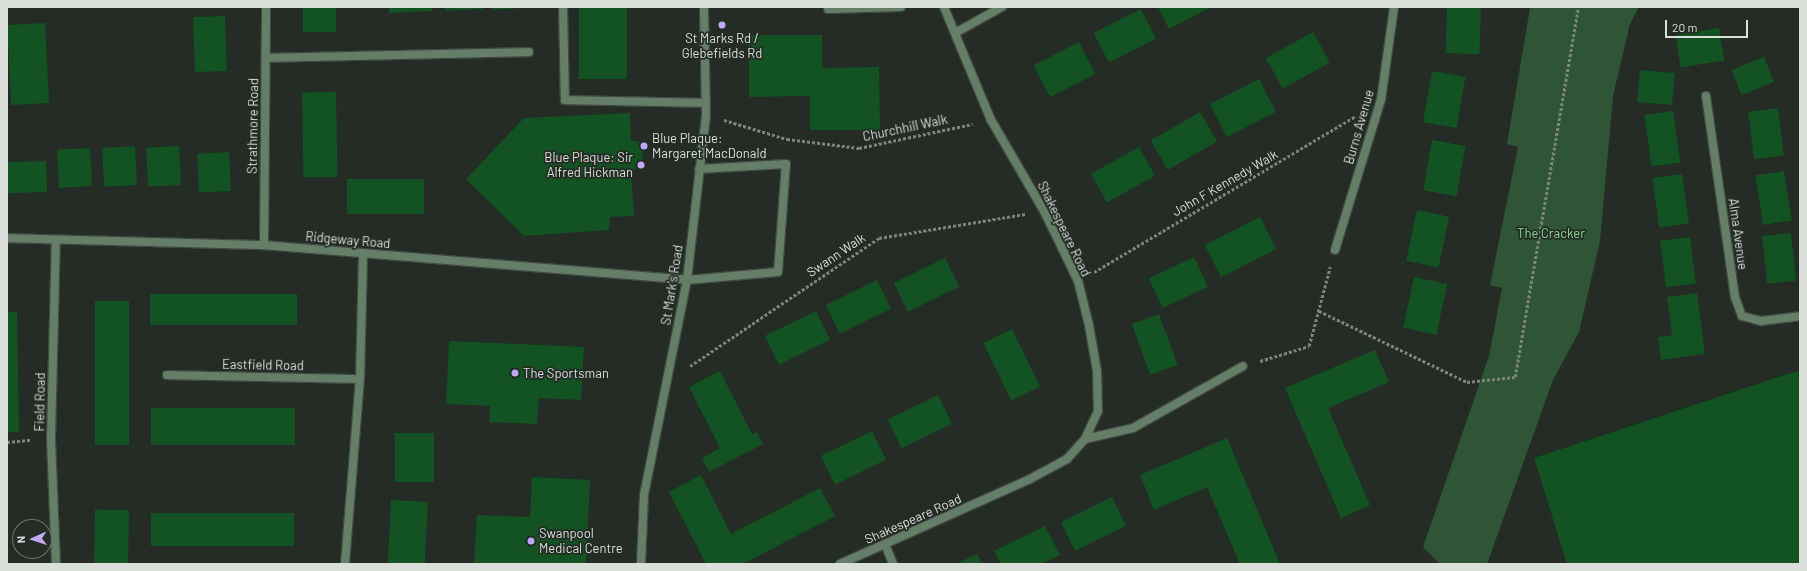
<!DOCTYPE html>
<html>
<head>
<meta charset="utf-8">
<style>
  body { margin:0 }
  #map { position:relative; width:1807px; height:571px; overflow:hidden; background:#242c25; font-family:Barlow,sans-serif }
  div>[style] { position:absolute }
  .green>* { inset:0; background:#2f5536 }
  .building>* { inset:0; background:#125223; transform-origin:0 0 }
  .path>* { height:2.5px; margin-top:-1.25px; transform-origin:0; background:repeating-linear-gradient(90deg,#7d837d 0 3px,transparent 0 5px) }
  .roads { filter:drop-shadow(1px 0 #414942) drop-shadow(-1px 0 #414942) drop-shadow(0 1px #414942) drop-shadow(0 -1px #414942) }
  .service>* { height:8px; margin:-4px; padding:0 4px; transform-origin:4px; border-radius:4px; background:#657e68 }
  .minor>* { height:8px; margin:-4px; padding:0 4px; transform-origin:4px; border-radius:4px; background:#657e68 }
  .tertiary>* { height:8px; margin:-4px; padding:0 4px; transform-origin:4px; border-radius:4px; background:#657e68 }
  .dots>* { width:11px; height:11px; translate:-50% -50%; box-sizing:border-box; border:2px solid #242c25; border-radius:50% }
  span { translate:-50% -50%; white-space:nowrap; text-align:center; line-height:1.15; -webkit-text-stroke:3.5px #242c25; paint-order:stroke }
  .poi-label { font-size:13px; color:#dadfda }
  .left { translate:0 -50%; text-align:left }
  .right { translate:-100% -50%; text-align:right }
  .street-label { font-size:13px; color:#dadfda }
  .park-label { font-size:13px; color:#87dc95 }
  .frame { position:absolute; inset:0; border:8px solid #dadfda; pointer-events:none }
  .north { position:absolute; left:12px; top:519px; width:40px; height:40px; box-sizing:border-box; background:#242c25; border:1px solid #6d746d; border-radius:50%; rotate:267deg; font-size:11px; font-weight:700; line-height:16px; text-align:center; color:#dadfda }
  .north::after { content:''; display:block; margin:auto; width:14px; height:18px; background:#c0a8f4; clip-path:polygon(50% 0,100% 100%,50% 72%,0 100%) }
  .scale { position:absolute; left:1665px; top:20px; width:83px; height:18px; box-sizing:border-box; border:2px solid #dadfda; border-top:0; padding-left:5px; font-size:12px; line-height:14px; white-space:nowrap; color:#dadfda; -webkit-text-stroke:3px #242c25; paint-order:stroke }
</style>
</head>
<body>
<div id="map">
  <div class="green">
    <div style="clip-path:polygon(1527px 7px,1639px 7px,1630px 24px,1613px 96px,1600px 241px,1579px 332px,1553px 380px,1487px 564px,1440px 564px,1423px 547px,1489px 356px,1502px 288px,1490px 285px,1518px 147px,1507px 144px,1530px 8px)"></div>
  </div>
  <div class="building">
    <div style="left:303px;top:7px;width:33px;height:25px"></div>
    <div style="clip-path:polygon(389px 7px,432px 7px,432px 11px,389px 13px)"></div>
    <div style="clip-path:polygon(445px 7px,483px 7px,483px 9px,445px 11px)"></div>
    <div style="clip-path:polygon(492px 7px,522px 7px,522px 8px,492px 10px)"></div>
    <div style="left:579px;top:7px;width:48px;height:72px"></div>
    <div style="clip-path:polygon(1158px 7px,1211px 7px,1169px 29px)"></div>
    <div style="left:1447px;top:7px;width:34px;height:46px;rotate:2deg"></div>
    <div style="left:1141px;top:9px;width:33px;height:53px;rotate:63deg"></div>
    <div style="left:225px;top:16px;width:55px;height:32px;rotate:88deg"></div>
    <div style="left:45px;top:23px;width:80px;height:38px;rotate:87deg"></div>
    <div style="left:1719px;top:28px;width:33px;height:44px;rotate:81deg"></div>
    <div style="left:1313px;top:32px;width:35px;height:54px;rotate:61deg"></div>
    <div style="clip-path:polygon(749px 35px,822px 35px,822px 68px,879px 67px,880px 130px,810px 130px,810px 96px,749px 97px)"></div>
    <div style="left:1079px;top:42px;width:36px;height:51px;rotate:63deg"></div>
    <div style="left:1764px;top:57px;width:27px;height:35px;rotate:68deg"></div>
    <div style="left:1640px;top:70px;width:35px;height:32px;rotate:5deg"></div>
    <div style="left:1432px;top:71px;width:34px;height:52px;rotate:10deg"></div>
    <div style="left:1259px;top:79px;width:37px;height:55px;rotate:63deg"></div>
    <div style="left:336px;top:92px;width:85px;height:34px;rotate:89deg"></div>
    <div style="left:1778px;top:108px;width:48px;height:30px;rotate:83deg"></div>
    <div style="left:1673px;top:111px;width:52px;height:29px;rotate:82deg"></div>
    <div style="left:1200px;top:112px;width:34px;height:57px;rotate:60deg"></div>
    <div style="clip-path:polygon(630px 113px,631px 141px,644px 142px,641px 169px,631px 170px,634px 216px,610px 217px,609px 230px,524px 236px,466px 179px,524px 118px)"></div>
    <div style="left:1432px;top:140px;width:34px;height:51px;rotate:10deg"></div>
    <div style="left:135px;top:146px;width:39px;height:33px;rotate:87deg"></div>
    <div style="left:179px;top:146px;width:39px;height:33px;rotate:87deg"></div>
    <div style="left:1139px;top:147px;width:33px;height:55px;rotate:61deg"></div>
    <div style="left:90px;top:148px;width:38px;height:33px;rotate:87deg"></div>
    <div style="left:229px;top:152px;width:39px;height:32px;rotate:87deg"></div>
    <div style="left:46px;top:161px;width:31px;height:39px;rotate:88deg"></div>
    <div style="left:1784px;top:171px;width:50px;height:29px;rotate:81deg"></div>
    <div style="left:1682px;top:174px;width:50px;height:30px;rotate:82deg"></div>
    <div style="left:347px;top:179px;width:77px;height:35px"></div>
    <div style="left:1417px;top:210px;width:33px;height:52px;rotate:12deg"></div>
    <div style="left:1260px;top:217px;width:36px;height:62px;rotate:63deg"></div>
    <div style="left:1791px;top:233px;width:48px;height:29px;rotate:84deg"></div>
    <div style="left:1690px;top:237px;width:47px;height:30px;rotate:83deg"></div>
    <div style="left:1194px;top:257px;width:33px;height:50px;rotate:65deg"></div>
    <div style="left:945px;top:258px;width:32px;height:57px;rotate:64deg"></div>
    <div style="left:1414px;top:277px;width:34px;height:52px;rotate:12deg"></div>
    <div style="left:877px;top:280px;width:32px;height:57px;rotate:64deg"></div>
    <div style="clip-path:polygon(1697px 293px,1705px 354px,1661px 360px,1658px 337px,1672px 335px,1667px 297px)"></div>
    <div style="left:297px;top:294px;width:31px;height:147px;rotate:90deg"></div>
    <div style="left:95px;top:301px;width:34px;height:144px"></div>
    <div style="left:816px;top:311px;width:32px;height:57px;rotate:64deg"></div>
    <div style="clip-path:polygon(7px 312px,17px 312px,19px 432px,7px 432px)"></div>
    <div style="left:1159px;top:314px;width:54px;height:29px;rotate:70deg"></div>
    <div style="left:1012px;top:329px;width:64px;height:32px;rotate:64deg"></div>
    <div style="clip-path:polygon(449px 341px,584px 347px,581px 400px,539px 398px,537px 424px,489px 422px,490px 406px,446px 404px)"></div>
    <div style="clip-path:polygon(1375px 350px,1389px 382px,1328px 408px,1370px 505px,1341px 518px,1285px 388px)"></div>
    <div style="clip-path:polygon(1800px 370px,1800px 564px,1567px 564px,1534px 458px)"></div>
    <div style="clip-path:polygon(720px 371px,752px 434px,757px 432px,763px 444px,709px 472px,702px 458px,720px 448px,689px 387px)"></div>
    <div style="left:938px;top:395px;width:32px;height:56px;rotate:64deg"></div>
    <div style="left:151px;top:408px;width:144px;height:37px"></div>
    <div style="left:872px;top:431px;width:32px;height:57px;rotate:64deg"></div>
    <div style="left:395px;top:433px;width:39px;height:49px"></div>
    <div style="clip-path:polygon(1227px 438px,1280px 564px,1240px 564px,1207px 487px,1154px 510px,1140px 475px)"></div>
    <div style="clip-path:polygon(701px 475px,731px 534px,820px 488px,835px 516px,743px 564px,706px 564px,669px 492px)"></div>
    <div style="clip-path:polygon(532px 477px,590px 480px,586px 564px,474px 564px,477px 515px,530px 517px)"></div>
    <div style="left:1112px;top:497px;width:32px;height:57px;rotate:64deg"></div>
    <div style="left:391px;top:500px;width:37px;height:64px;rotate:3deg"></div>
    <div style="left:129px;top:510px;width:54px;height:34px;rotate:91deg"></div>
    <div style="left:151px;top:513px;width:143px;height:33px"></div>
    <div style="clip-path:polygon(1045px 526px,1060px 555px,1041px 564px,1001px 564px,994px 551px)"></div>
    <div style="clip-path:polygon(977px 554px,982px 564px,956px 564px)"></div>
  </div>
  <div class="path">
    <div style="left:724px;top:120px;width:66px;rotate:16.8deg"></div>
    <div style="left:787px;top:139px;width:73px;rotate:7.1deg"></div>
    <div style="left:859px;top:148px;width:116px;rotate:-11.9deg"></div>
    <div style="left:1094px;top:272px;width:305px;rotate:-30.8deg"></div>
    <div style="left:1319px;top:311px;width:164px;rotate:25.6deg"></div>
    <div style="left:1467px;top:382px;width:48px;rotate:-5.9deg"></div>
    <div style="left:1515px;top:377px;width:375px;rotate:-80.3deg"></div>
    <div style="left:1260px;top:361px;width:51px;rotate:-17deg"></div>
    <div style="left:1309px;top:346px;width:82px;rotate:-75.1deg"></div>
    <div style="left:690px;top:366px;width:228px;rotate:-34.1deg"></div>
    <div style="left:879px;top:238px;width:148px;rotate:-9.3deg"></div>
    <div style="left:7px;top:442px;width:25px;rotate:-5deg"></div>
  </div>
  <div class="roads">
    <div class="service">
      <div style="left:563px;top:7px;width:93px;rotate:88.8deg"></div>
      <div style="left:565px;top:100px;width:141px;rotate:1.2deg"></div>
      <div style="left:828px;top:9px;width:73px;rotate:-1.6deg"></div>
      <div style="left:955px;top:33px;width:54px;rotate:-29deg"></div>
      <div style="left:687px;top:280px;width:91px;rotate:-5deg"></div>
      <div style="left:778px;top:272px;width:108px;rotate:-85.8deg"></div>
      <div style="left:786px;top:164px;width:87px;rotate:176.7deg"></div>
      <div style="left:1085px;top:439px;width:49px;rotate:-12.9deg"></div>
      <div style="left:1133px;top:428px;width:126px;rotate:-29.4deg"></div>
      <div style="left:885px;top:544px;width:22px;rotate:68deg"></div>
    </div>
    <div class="minor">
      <div style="left:266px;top:58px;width:263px;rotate:-1.3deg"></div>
      <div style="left:1706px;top:96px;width:203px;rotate:81.8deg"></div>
      <div style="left:1735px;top:297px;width:20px;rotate:70deg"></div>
      <div style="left:1742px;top:316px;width:20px;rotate:15deg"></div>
      <div style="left:1761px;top:321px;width:39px;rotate:-7deg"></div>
      <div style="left:7px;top:238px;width:257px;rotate:1.6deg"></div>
      <div style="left:264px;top:245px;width:424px;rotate:4.7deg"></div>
      <div style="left:264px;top:245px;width:238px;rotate:-89.5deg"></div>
      <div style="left:1335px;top:250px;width:157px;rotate:-73deg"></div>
      <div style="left:1381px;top:100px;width:94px;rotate:-82deg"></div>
      <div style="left:167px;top:375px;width:193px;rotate:1.2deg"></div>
      <div style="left:56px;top:564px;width:126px;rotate:-92.3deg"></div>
      <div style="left:51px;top:438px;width:198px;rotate:-88.6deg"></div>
      <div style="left:345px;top:564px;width:186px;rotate:-85.4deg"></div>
      <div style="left:360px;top:379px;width:126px;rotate:-88.6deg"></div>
      <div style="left:840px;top:564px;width:208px;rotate:-24.1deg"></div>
      <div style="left:1030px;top:479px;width:42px;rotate:-28.4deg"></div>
      <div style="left:1067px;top:459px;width:27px;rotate:-48deg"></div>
      <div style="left:1085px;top:439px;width:31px;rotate:-65deg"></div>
      <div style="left:1098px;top:411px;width:40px;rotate:-91.4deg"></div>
      <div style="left:1097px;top:371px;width:47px;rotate:-99.9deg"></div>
      <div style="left:1089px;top:325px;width:45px;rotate:-104deg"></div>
      <div style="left:1078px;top:281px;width:78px;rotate:-115.9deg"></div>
      <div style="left:1044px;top:211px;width:105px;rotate:-120.2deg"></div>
      <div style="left:991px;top:120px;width:122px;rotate:-112.6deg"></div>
    </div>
    <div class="tertiary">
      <div style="left:641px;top:564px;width:69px;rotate:-87.5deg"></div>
      <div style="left:644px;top:495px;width:219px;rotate:-78.7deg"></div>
      <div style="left:687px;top:280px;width:166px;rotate:-83.4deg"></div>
      <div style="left:706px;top:115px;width:108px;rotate:-91.1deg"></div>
    </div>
  </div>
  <div class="dots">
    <div style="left:722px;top:25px;background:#c0a8f4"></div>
    <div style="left:644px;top:146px;background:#c0a8f4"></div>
    <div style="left:641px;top:165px;background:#c0a8f4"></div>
    <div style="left:515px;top:373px;background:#c0a8f4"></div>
    <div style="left:531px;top:541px;background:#c0a8f4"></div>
  </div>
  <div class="poi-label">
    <span style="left:722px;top:46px">St Marks Rd /<br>Glebefields Rd</span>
    <span class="left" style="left:652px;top:146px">Blue Plaque:<br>Margaret MacDonald</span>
    <span class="right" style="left:633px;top:165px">Blue Plaque: Sir<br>Alfred Hickman</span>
    <span class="left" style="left:523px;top:373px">The Sportsman</span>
    <span class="left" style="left:539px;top:541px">Swanpool<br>Medical Centre</span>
  </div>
  <div class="street-label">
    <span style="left:253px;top:126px;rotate:-89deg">Strathmore Road</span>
    <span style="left:1359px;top:127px;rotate:-74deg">Burns Avenue</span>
    <span style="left:905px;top:128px;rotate:-12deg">Churchhill Walk</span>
    <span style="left:1225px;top:183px;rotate:-30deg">John F Kennedy Walk</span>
    <span style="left:1064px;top:229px;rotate:64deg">Shakespeare Road</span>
    <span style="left:1738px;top:234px;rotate:82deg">Alma Avenue</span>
    <span style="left:348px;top:240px;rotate:5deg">Ridgeway Road</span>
    <span style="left:836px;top:255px;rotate:-34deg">Swann Walk</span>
    <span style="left:672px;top:285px;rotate:-81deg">St Mark's Road</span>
    <span style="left:263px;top:365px;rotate:1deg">Eastfield Road</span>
    <span style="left:40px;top:402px;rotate:-89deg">Field Road</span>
    <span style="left:913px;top:519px;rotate:-24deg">Shakespeare Road</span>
  </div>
  <div class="park-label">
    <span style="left:1551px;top:233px">The Cracker</span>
  </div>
  <div class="frame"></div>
  <div class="north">N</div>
  <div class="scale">20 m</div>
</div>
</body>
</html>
